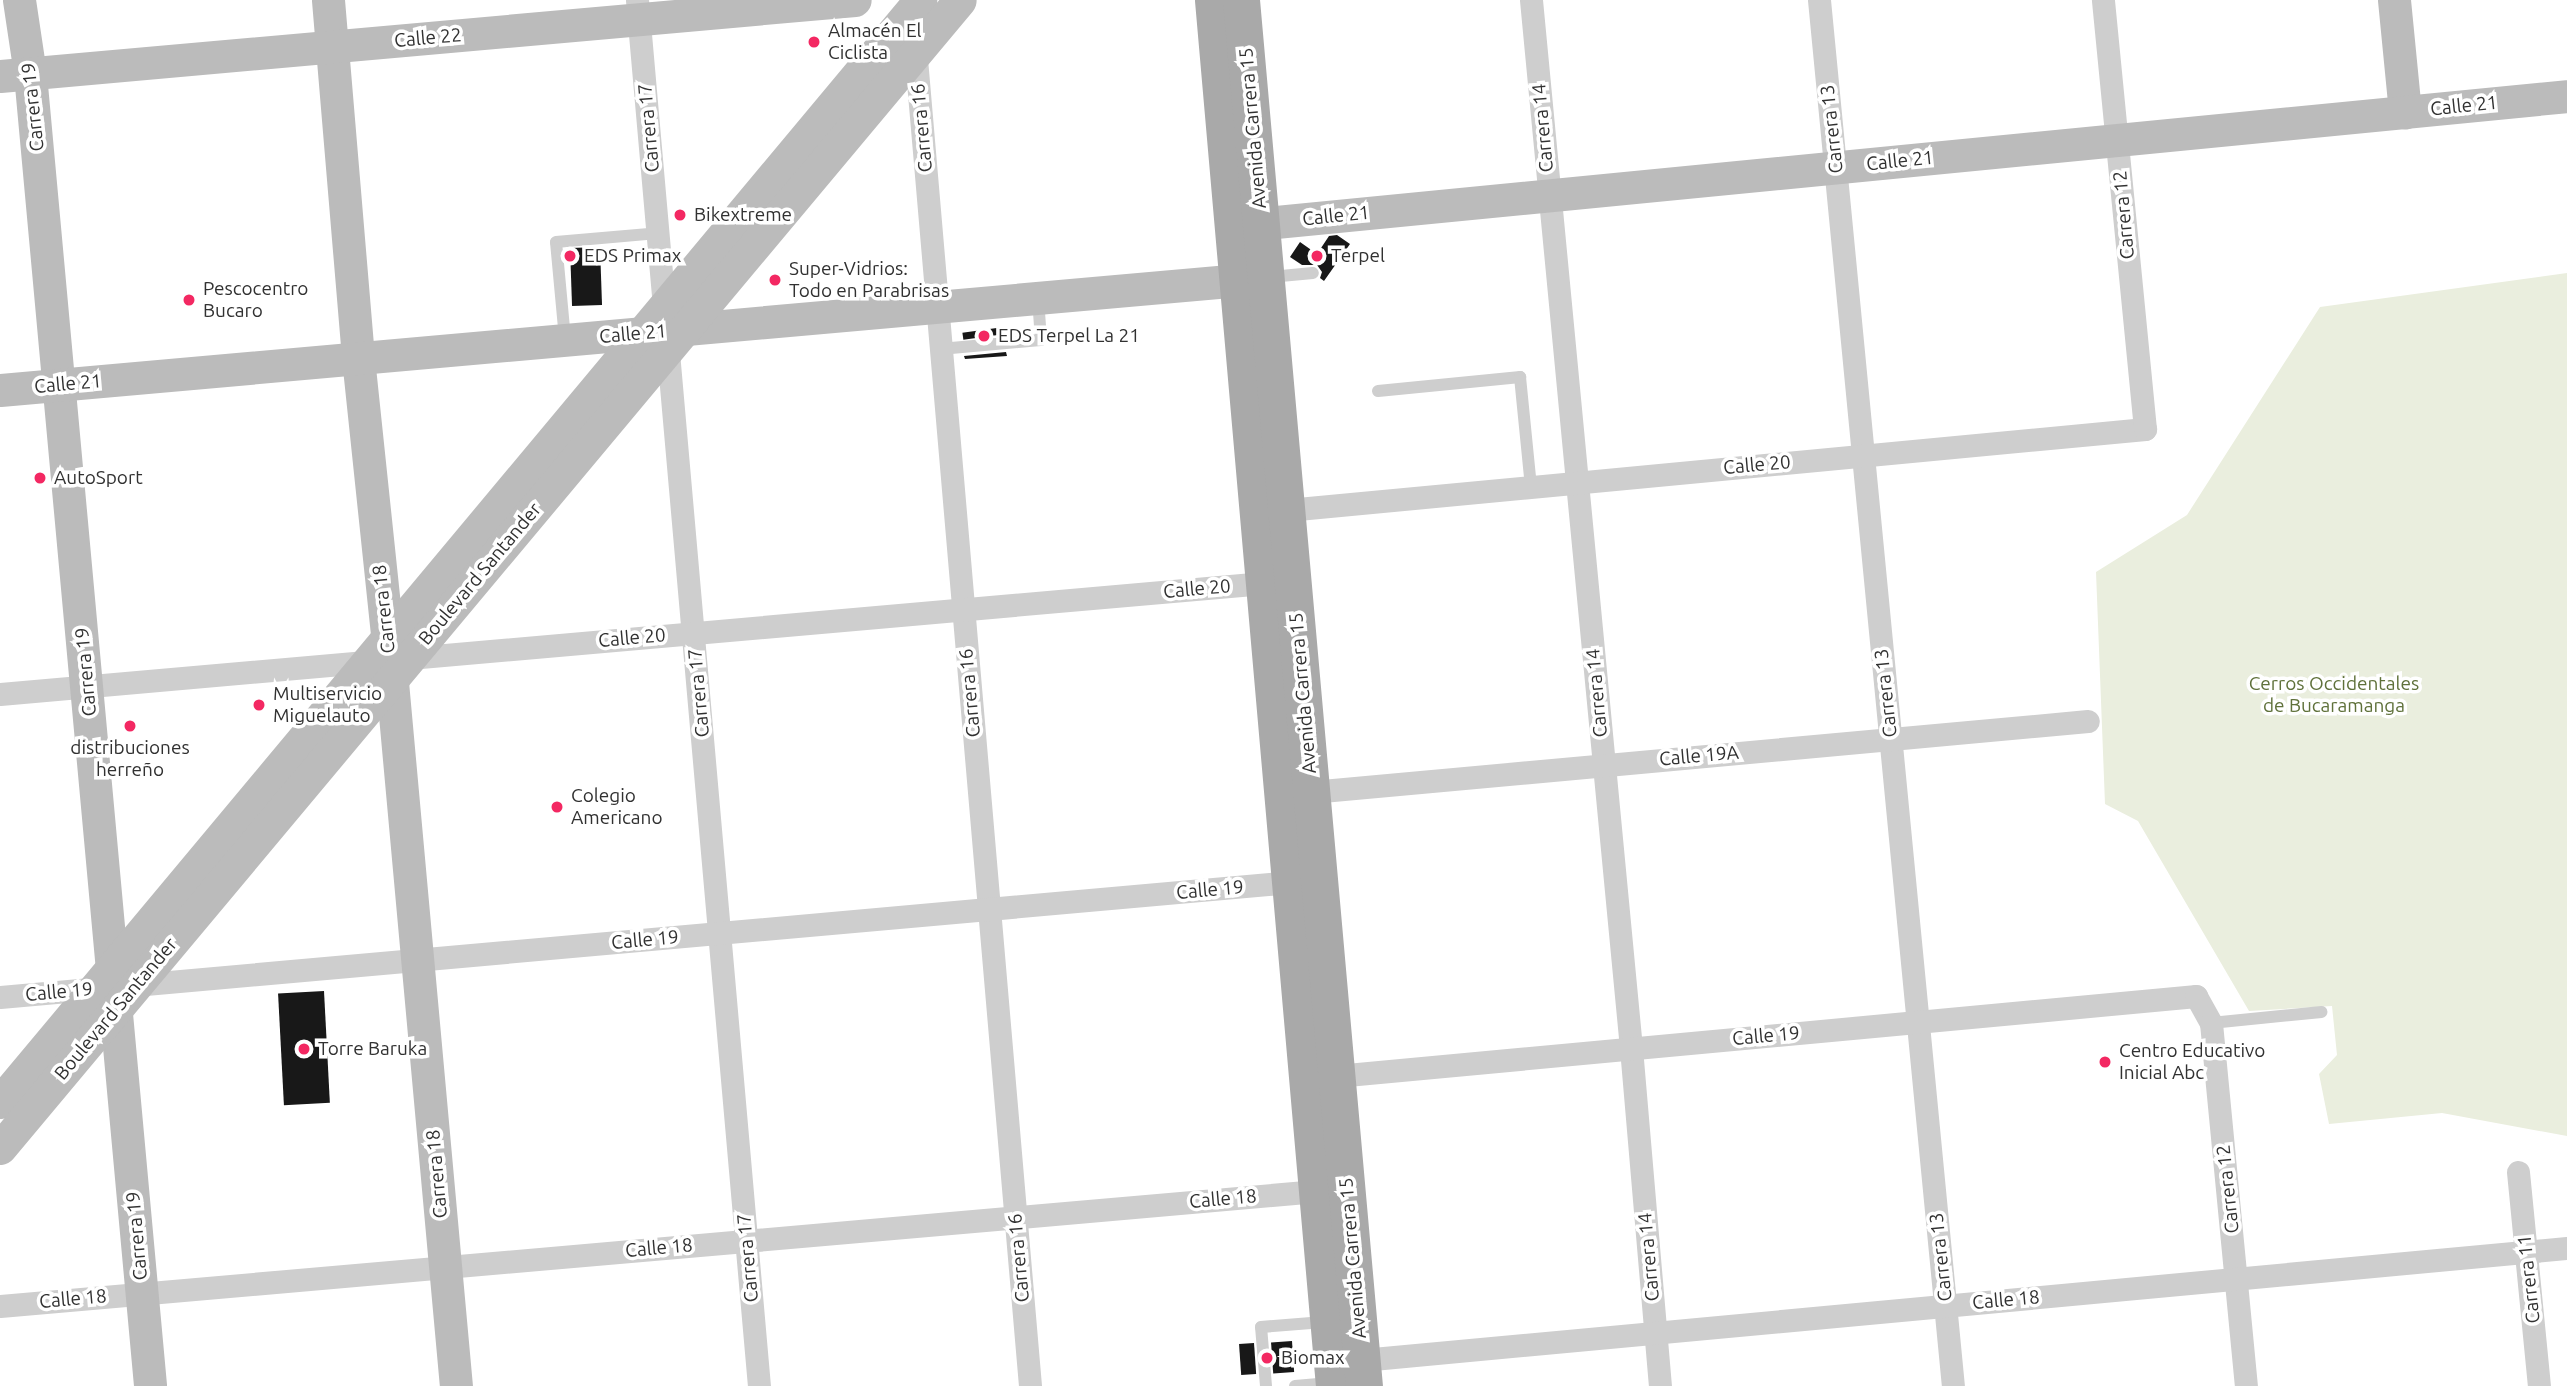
<!DOCTYPE html>
<html>
<head>
<meta charset="utf-8">
<style>
  body { margin:0 }
  #map { position:relative; width:2567px; height:1386px; overflow:hidden; background:#fff; font-family:Ubuntu,sans-serif }
  div>[style] { position:absolute }
  .green>* { inset:0; background:#eaeede }
  .building>* { inset:0; background:#181818; transform-origin:0 0 }
  .lane>* { height:12px; margin:-6px; padding:0 6px; transform-origin:6px; border-radius:6px; background:#cecece }
  .street>* { height:23px; margin:-11.5px; padding:0 11.5px; transform-origin:11.5px; border-radius:11.5px; background:#cecece }
  .secondary>* { height:33px; margin:-16.5px; padding:0 16.5px; transform-origin:16.5px; border-radius:16.5px; background:#bbb }
  .primary>* { height:37px; margin:-18.5px; padding:0 18.5px; transform-origin:18.5px; border-radius:18.5px; background:#a9a9a9 }
  .dots>* { width:19px; height:19px; translate:-50% -50%; box-sizing:border-box; border:4px solid #fff; border-radius:50% }
  span { translate:-50% -50%; white-space:nowrap; text-align:center; line-height:1.15; -webkit-text-stroke:7px #fff; paint-order:stroke }
  .poi-label { font-size:19px; color:#313131 }
  .left { translate:0 -50%; text-align:left }
  .street-label { font-size:19px; color:#313131 }
  .park-label { font-size:19px; color:#5f713a }
</style>
</head>
<body>
<div id="map">
  <div class="green">
    <div style="clip-path:polygon(2567px 273px,2567px 1136px,2442px 1113px,2329px 1124px,2319px 1074px,2337px 1055px,2332px 1006px,2249px 1011px,2138px 821px,2105px 804px,2096px 572px,2187px 515px,2320px 307px)"></div>
  </div>
  <div class="building">
    <div style="clip-path:polygon(1337px 235px,1350px 244px,1324px 281px,1320px 278px,1322px 272px,1317px 265px,1302px 265px,1290px 257px,1300px 242px,1317px 254px,1329px 236px)"></div>
    <div style="left:600px;top:247px;width:58px;height:30px;rotate:88deg"></div>
    <div style="left:1004px;top:327px;width:7px;height:42px;rotate:82deg"></div>
    <div style="clip-path:polygon(1006px 352px,1007px 356px,965px 359px,964px 356px)"></div>
    <div style="left:324px;top:991px;width:112px;height:46px;rotate:87deg"></div>
    <div style="left:1292px;top:1341px;width:31px;height:21px;rotate:86deg"></div>
    <div style="left:1254px;top:1343px;width:31px;height:15px;rotate:86deg"></div>
  </div>
  <div class="lane">
    <div style="left:1270px;top:277px;width:43px;rotate:-5.3deg"></div>
    <div style="left:565px;top:339px;width:97px;rotate:-95.3deg"></div>
    <div style="left:556px;top:242px;width:102px;rotate:-5deg"></div>
    <div style="left:940px;top:349px;width:101px;rotate:-5.1deg"></div>
    <div style="left:1041px;top:340px;width:42px;rotate:-94.1deg"></div>
    <div style="left:1378px;top:391px;width:143px;rotate:-5.6deg"></div>
    <div style="left:1520px;top:377px;width:111px;rotate:84.3deg"></div>
    <div style="left:2211px;top:1023px;width:111px;rotate:-5.7deg"></div>
    <div style="left:1266px;top:1386px;width:59px;rotate:-94.8deg"></div>
    <div style="left:1261px;top:1327px;width:63px;rotate:-4.5deg"></div>
    <div style="left:1295px;top:1386px;width:35px;rotate:-5deg"></div>
  </div>
  <div class="street">
    <div style="left:637px;top:0;width:1391px;rotate:84.97deg"></div>
    <div style="left:1531px;top:0;width:1053px;rotate:84.55deg"></div>
    <div style="left:1631px;top:1048px;width:339px;rotate:85.1deg"></div>
    <div style="left:1819px;top:0;width:1392px;rotate:84.48deg"></div>
    <div style="left:915px;top:47px;width:1344px;rotate:85.09deg"></div>
    <div style="left:1287px;top:510px;width:862px;rotate:-5.39deg"></div>
    <div style="left:2145px;top:429px;width:431px;rotate:-95.6deg"></div>
    <div style="left:0;top:694px;width:1269px;rotate:-5.02deg"></div>
    <div style="left:1311px;top:792px;width:780px;rotate:-5.22deg"></div>
    <div style="left:0;top:997px;width:1295px;rotate:-5.09deg"></div>
    <div style="left:1336px;top:1076px;width:864px;rotate:-5.31deg"></div>
    <div style="left:2196px;top:996px;width:31px;rotate:61deg"></div>
    <div style="left:2211px;top:1023px;width:365px;rotate:84.5deg"></div>
    <div style="left:2518px;top:1172px;width:215px;rotate:84.4deg"></div>
    <div style="left:0;top:1306px;width:1322px;rotate:-4.99deg"></div>
    <div style="left:1362px;top:1360px;width:1210px;rotate:-5.31deg"></div>
  </div>
  <div class="secondary">
    <div style="left:19px;top:0;width:75px;rotate:81.5deg"></div>
    <div style="left:30px;top:74px;width:1317px;rotate:84.77deg"></div>
    <div style="left:328px;top:0;width:359px;rotate:85.2deg"></div>
    <div style="left:358px;top:358px;width:326px;rotate:84deg"></div>
    <div style="left:392px;top:682px;width:707px;rotate:84.81deg"></div>
    <div style="left:2394px;top:0;width:113px;rotate:84.4deg"></div>
    <div style="left:0;top:76px;width:858px;rotate:-5.08deg"></div>
    <div style="left:1235px;top:226px;width:1338px;rotate:-5.57deg"></div>
    <div style="left:0;top:390px;width:1268px;rotate:-5.07deg"></div>
    <div style="left:0;top:1102px;width:1436px;rotate:-50.14deg"></div>
    <div style="left:0;top:1148px;width:1496px;rotate:-50.1deg"></div>
  </div>
  <div class="primary">
    <div style="left:1213px;top:0;width:1391px;rotate:85.01deg"></div>
    <div style="left:1241px;top:0;width:1391px;rotate:84.93deg"></div>
  </div>
  <div class="dots">
    <div style="left:814px;top:42px;background:#f32862"></div>
    <div style="left:680px;top:215px;background:#f32862"></div>
    <div style="left:570px;top:256px;background:#f32862"></div>
    <div style="left:1317px;top:256px;background:#f32862"></div>
    <div style="left:775px;top:280px;background:#f32862"></div>
    <div style="left:189px;top:300px;background:#f32862"></div>
    <div style="left:984px;top:336px;background:#f32862"></div>
    <div style="left:40px;top:478px;background:#f32862"></div>
    <div style="left:259px;top:705px;background:#f32862"></div>
    <div style="left:130px;top:726px;background:#f32862"></div>
    <div style="left:557px;top:807px;background:#f32862"></div>
    <div style="left:304px;top:1049px;background:#f32862"></div>
    <div style="left:2105px;top:1062px;background:#f32862"></div>
    <div style="left:1267px;top:1358px;background:#f32862"></div>
  </div>
  <div class="poi-label">
    <span class="left" style="left:828px;top:42px">Almacén El<br>Ciclista</span>
    <span class="left" style="left:694px;top:215px">Bikextreme</span>
    <span class="left" style="left:584px;top:256px">EDS Primax</span>
    <span class="left" style="left:1331px;top:256px">Terpel</span>
    <span class="left" style="left:789px;top:280px">Super-Vidrios:<br>Todo en Parabrisas</span>
    <span class="left" style="left:203px;top:300px">Pescocentro<br>Bucaro</span>
    <span class="left" style="left:998px;top:336px">EDS Terpel La 21</span>
    <span class="left" style="left:54px;top:478px">AutoSport</span>
    <span class="left" style="left:273px;top:705px">Multiservicio<br>Miguelauto</span>
    <span style="left:130px;top:759px">distribuciones<br>herreño</span>
    <span class="left" style="left:571px;top:807px">Colegio<br>Americano</span>
    <span class="left" style="left:318px;top:1049px">Torre Baruka</span>
    <span class="left" style="left:2119px;top:1062px">Centro Educativo<br>Inicial Abc</span>
    <span class="left" style="left:1281px;top:1358px">Biomax</span>
  </div>
  <div class="street-label">
    <span style="left:428px;top:38px;rotate:-5deg">Calle 22</span>
    <span style="left:2464px;top:106px;rotate:-6deg">Calle 21</span>
    <span style="left:33px;top:107px;rotate:-96deg">Carrera 19</span>
    <span style="left:649px;top:128px;rotate:-95deg">Carrera 17</span>
    <span style="left:922px;top:128px;rotate:-95deg">Carrera 16</span>
    <span style="left:1253px;top:128px;rotate:-95deg">Avenida Carrera 15</span>
    <span style="left:1543px;top:128px;rotate:-95deg">Carrera 14</span>
    <span style="left:1832px;top:129px;rotate:-96deg">Carrera 13</span>
    <span style="left:1900px;top:161px;rotate:-6deg">Calle 21</span>
    <span style="left:2124px;top:215px;rotate:-95deg">Carrera 12</span>
    <span style="left:1336px;top:216px;rotate:-6deg">Calle 21</span>
    <span style="left:633px;top:334px;rotate:-5deg">Calle 21</span>
    <span style="left:68px;top:384px;rotate:-5deg">Calle 21</span>
    <span style="left:1757px;top:465px;rotate:-5deg">Calle 20</span>
    <span style="left:480px;top:574px;rotate:-50deg">Boulevard Santander</span>
    <span style="left:1197px;top:589px;rotate:-5deg">Calle 20</span>
    <span style="left:384px;top:609px;rotate:-96deg">Carrera 18</span>
    <span style="left:632px;top:638px;rotate:-5deg">Calle 20</span>
    <span style="left:86px;top:672px;rotate:-95deg">Carrera 19</span>
    <span style="left:699px;top:693px;rotate:-95deg">Carrera 17</span>
    <span style="left:970px;top:693px;rotate:-95deg">Carrera 16</span>
    <span style="left:1303px;top:693px;rotate:-95deg">Avenida Carrera 15</span>
    <span style="left:1597px;top:693px;rotate:-95deg">Carrera 14</span>
    <span style="left:1886px;top:693px;rotate:-96deg">Carrera 13</span>
    <span style="left:1699px;top:756px;rotate:-5deg">Calle 19A</span>
    <span style="left:1210px;top:890px;rotate:-5deg">Calle 19</span>
    <span style="left:645px;top:940px;rotate:-5deg">Calle 19</span>
    <span style="left:59px;top:992px;rotate:-5deg">Calle 19</span>
    <span style="left:116px;top:1009px;rotate:-50deg">Boulevard Santander</span>
    <span style="left:1766px;top:1036px;rotate:-5deg">Calle 19</span>
    <span style="left:437px;top:1174px;rotate:-95deg">Carrera 18</span>
    <span style="left:2228px;top:1189px;rotate:-96deg">Carrera 12</span>
    <span style="left:1223px;top:1199px;rotate:-5deg">Calle 18</span>
    <span style="left:137px;top:1236px;rotate:-95deg">Carrera 19</span>
    <span style="left:659px;top:1248px;rotate:-5deg">Calle 18</span>
    <span style="left:1649px;top:1257px;rotate:-95deg">Carrera 14</span>
    <span style="left:1941px;top:1257px;rotate:-96deg">Carrera 13</span>
    <span style="left:748px;top:1258px;rotate:-95deg">Carrera 17</span>
    <span style="left:1019px;top:1258px;rotate:-95deg">Carrera 16</span>
    <span style="left:1353px;top:1258px;rotate:-95deg">Avenida Carrera 15</span>
    <span style="left:2529px;top:1279px;rotate:-96deg">Carrera 11</span>
    <span style="left:73px;top:1299px;rotate:-5deg">Calle 18</span>
    <span style="left:2006px;top:1300px;rotate:-5deg">Calle 18</span>
  </div>
  <div class="park-label">
    <span style="left:2334px;top:695px">Cerros Occidentales<br>de Bucaramanga</span>
  </div>
</div>
</body>
</html>
